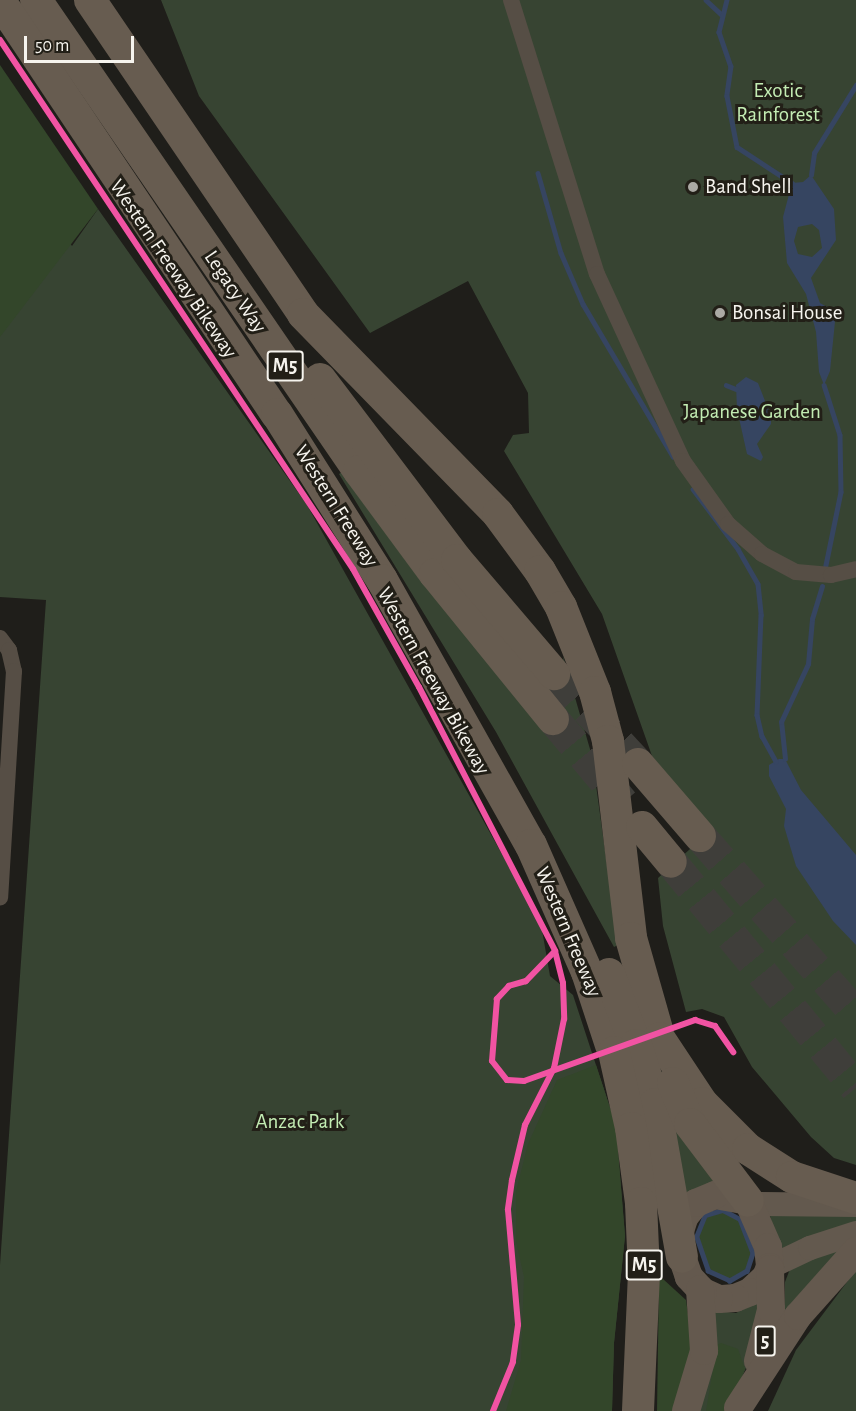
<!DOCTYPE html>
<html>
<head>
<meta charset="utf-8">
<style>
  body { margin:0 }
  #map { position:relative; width:856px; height:1411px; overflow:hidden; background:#1f1e1a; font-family:"Alegreya Sans",sans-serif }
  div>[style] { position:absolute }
  .green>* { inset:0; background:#374432 }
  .forest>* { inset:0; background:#33462a }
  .water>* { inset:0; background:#364561 }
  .stream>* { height:4.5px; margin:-2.25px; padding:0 2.25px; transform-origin:2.25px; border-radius:2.25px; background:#364561 }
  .motorway-tunnel>* { height:32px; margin-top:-16px; transform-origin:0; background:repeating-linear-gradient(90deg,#3f3e3a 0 32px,transparent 0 48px) }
  .minor>* { height:16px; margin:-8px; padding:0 8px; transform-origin:8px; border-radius:8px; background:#564e45 }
  .secondary>* { height:24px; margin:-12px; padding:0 12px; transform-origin:12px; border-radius:12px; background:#63594e }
  .trunk>* { height:28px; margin:-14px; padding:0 14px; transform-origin:14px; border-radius:14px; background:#64594e }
  .motorway>* { height:32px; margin:-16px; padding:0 16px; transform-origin:16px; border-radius:16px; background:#675c50 }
  .cycleway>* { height:6px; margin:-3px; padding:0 3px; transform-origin:3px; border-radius:3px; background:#f153a3 }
  .dots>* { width:16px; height:16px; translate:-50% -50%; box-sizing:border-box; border:3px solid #221f17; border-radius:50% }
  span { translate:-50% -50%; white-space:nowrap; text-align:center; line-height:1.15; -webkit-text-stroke:6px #221f17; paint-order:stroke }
  .shield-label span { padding:2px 4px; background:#221f17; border:2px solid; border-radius:4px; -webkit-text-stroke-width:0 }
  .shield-label { font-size:20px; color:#f6f4ee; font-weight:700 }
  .park-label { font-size:21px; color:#c3ecb3 }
  .poi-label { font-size:21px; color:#f6f4ee }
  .left { translate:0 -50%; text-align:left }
  .street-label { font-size:21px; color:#f6f4ee }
  .scale { position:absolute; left:24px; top:36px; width:110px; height:27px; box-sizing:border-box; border:3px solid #f6f4ee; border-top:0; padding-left:8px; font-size:18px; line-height:21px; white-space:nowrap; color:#f6f4ee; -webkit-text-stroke:4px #221f17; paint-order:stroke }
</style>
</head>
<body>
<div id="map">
  <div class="green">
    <div style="clip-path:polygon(161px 0,856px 0,856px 1165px,834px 1158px,811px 1137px,752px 1067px,724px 1017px,702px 1009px,686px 1012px,663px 926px,658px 878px,711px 830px,652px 756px,602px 614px,504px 451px,513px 435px,529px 433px,528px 393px,468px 281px,370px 333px,199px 96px)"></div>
    <div style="clip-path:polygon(0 140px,72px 246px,98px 209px,307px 505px,541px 924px,550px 976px,573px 995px,616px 1126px,625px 1236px,614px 1343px,612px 1411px,0 1411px,0 1265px,46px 600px,0 597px)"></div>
    <div style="clip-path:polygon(345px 470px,554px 744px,567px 700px,563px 656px,592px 756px,618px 945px,614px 947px,496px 732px,339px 474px)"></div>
    <div style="clip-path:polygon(652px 1043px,671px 1101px,732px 1188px,682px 1204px)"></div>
    <div style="clip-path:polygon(768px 1209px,856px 1210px,856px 1224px,781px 1254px)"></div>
    <div style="clip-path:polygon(856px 1239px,784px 1326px,785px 1282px,790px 1269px)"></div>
    <div style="clip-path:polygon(856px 1270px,856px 1411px,768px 1411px,796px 1350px)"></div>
    <div style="clip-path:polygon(759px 1301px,753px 1352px,727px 1411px,699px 1411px,709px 1310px,736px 1313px)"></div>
  </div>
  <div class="forest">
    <div style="clip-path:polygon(0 65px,98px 209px,0 337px)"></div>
    <div style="clip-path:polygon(596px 1065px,616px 1126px,625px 1236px,614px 1343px,612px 1411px,506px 1411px,521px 1360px,524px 1277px,516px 1241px,516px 1192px,528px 1144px,557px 1080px)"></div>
    <div style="clip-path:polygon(723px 1211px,740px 1219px,752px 1253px,747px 1271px,730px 1279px,709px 1271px,697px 1237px,706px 1216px)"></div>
    <div style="clip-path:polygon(663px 1279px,686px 1300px,694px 1356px,672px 1411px,657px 1411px,659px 1281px)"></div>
    <div style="clip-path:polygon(721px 1343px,738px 1349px,745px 1369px,727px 1411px,706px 1411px,717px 1345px)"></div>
  </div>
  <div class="water">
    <div style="clip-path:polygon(evenodd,811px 175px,834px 209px,836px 240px,811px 278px,820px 303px,836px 312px,830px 371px,824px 385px,819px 372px,816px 332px,806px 294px,787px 263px,783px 217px,792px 183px,803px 182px,811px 175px,812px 224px,819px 230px,822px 248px,812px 257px,798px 254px,794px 241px,798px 227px,812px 224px)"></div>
    <div style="clip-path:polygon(746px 377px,758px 383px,771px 416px,771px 424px,757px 444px,763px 457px,761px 461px,747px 454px,737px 409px,736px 385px)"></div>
    <div style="clip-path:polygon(779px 759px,785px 759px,801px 790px,856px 855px,856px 945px,833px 921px,796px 866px,784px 826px,786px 809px,769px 776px,769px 765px)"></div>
  </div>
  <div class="stream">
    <div style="left:706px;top:0;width:21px;rotate:43deg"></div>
    <div style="left:727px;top:0;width:33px;rotate:104deg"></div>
    <div style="left:719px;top:32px;width:36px;rotate:71deg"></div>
    <div style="left:731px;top:66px;width:30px;rotate:98deg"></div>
    <div style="left:727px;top:96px;width:52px;rotate:78.9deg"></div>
    <div style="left:737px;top:147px;width:66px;rotate:33.2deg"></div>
    <div style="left:538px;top:173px;width:83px;rotate:74deg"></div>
    <div style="left:561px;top:253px;width:56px;rotate:66.7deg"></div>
    <div style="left:583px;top:304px;width:177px;rotate:59.4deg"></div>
    <div style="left:811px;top:175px;width:22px;rotate:-82deg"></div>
    <div style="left:814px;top:153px;width:80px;rotate:-58.3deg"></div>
    <div style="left:726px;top:385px;width:11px;rotate:22deg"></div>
    <div style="left:824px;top:385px;width:52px;rotate:72.3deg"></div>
    <div style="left:840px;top:435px;width:57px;rotate:89deg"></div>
    <div style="left:841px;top:492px;width:75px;rotate:101.6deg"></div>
    <div style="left:693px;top:489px;width:75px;rotate:53.1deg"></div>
    <div style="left:738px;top:549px;width:40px;rotate:60.3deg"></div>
    <div style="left:758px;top:584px;width:31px;rotate:84deg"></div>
    <div style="left:761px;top:615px;width:100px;rotate:92.3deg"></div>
    <div style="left:757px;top:715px;width:22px;rotate:77deg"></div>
    <div style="left:762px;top:736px;width:29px;rotate:61deg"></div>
    <div style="left:785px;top:759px;width:37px;rotate:-96deg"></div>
    <div style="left:781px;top:722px;width:64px;rotate:-65deg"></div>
    <div style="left:808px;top:664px;width:45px;rotate:-84.9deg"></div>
    <div style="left:812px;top:619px;width:34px;rotate:-73deg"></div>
    <div style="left:723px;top:1210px;width:19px;rotate:28deg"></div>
    <div style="left:740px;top:1219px;width:36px;rotate:69deg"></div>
    <div style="left:753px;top:1253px;width:19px;rotate:108deg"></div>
    <div style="left:747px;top:1271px;width:20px;rotate:150deg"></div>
    <div style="left:730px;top:1281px;width:24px;rotate:-156deg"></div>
    <div style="left:708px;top:1271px;width:36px;rotate:-109deg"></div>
    <div style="left:696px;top:1237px;width:24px;rotate:-68deg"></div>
    <div style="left:705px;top:1215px;width:19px;rotate:-16deg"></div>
  </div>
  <div class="motorway-tunnel">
    <div style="left:554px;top:674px;width:123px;rotate:47deg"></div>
    <div style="left:553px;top:719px;width:109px;rotate:50.2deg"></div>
    <div style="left:700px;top:836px;width:237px;rotate:48.8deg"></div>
    <div style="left:671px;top:862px;width:292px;rotate:50.7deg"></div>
  </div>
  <div class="minor">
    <div style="left:511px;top:0;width:287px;rotate:72.6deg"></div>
    <div style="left:597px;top:274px;width:206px;rotate:65.3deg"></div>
    <div style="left:683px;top:461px;width:77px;rotate:54.5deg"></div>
    <div style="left:728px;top:524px;width:45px;rotate:41.4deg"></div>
    <div style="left:762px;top:554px;width:38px;rotate:28deg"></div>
    <div style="left:796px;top:572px;width:35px;rotate:5deg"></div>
    <div style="left:831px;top:575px;width:26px;rotate:-13deg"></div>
    <div style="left:0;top:638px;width:15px;rotate:53deg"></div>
    <div style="left:9px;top:650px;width:22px;rotate:77deg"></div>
    <div style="left:14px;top:671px;width:227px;rotate:93.5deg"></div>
  </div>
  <div class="secondary">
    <div style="left:751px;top:1204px;width:105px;rotate:0.5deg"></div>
    <div style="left:770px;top:1267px;width:44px;rotate:-25.4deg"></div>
    <div style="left:810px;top:1248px;width:48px;rotate:-18.1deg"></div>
  </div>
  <div class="trunk">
    <div style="left:715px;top:1195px;width:34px;rotate:10deg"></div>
    <div style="left:748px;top:1201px;width:50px;rotate:66.5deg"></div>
    <div style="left:768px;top:1247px;width:20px;rotate:84deg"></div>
    <div style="left:770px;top:1267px;width:11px;rotate:112deg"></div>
    <div style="left:766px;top:1277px;width:22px;rotate:137deg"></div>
    <div style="left:750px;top:1292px;width:16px;rotate:158deg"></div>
    <div style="left:735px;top:1298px;width:16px;rotate:176deg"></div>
    <div style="left:719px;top:1299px;width:17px;rotate:-156deg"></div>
    <div style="left:703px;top:1292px;width:21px;rotate:-133deg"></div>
    <div style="left:689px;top:1277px;width:21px;rotate:-109deg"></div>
    <div style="left:682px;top:1257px;width:26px;rotate:-94deg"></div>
    <div style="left:680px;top:1231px;width:16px;rotate:-72deg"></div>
    <div style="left:685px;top:1216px;width:17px;rotate:-50deg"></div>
    <div style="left:696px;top:1203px;width:21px;rotate:-23deg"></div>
    <div style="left:758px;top:1361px;width:53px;rotate:-75.7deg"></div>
    <div style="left:771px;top:1310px;width:41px;rotate:-91.4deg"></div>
    <div style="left:738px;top:1408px;width:110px;rotate:-56.9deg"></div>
    <div style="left:798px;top:1316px;width:87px;rotate:-48.3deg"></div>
    <div style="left:686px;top:1411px;width:63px;rotate:-73.3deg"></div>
    <div style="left:704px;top:1351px;width:62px;rotate:-93.7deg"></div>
  </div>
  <div class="motorway">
    <div style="left:36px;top:0;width:571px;rotate:55.56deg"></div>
    <div style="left:359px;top:471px;width:128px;rotate:53.6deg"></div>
    <div style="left:435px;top:574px;width:187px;rotate:50.9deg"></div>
    <div style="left:90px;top:0;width:379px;rotate:55.8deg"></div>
    <div style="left:303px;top:314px;width:279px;rotate:45.7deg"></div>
    <div style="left:498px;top:514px;width:71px;rotate:53.6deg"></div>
    <div style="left:540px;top:571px;width:42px;rotate:59.7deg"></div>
    <div style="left:561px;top:607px;width:92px;rotate:68.2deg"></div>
    <div style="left:595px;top:692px;width:51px;rotate:75.1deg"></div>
    <div style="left:608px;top:741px;width:198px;rotate:83.3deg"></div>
    <div style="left:631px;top:938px;width:95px;rotate:74.1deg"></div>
    <div style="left:0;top:1px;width:497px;rotate:56.2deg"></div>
    <div style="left:277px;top:414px;width:196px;rotate:57.7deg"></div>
    <div style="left:382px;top:580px;width:304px;rotate:60.7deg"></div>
    <div style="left:531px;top:845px;width:139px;rotate:66.2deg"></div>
    <div style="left:587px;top:972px;width:77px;rotate:71.8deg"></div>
    <div style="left:320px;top:379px;width:227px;rotate:52.9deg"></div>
    <div style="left:457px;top:560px;width:150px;rotate:49.6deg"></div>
    <div style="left:638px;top:764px;width:95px;rotate:49.3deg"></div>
    <div style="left:642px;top:827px;width:45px;rotate:50.4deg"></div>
    <div style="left:609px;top:974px;width:68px;rotate:69.4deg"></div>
    <div style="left:659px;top:1038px;width:78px;rotate:56.5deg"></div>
    <div style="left:702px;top:1103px;width:65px;rotate:45deg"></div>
    <div style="left:748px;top:1149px;width:52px;rotate:32.5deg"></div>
    <div style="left:792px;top:1177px;width:67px;rotate:18.2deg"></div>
    <div style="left:636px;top:1045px;width:62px;rotate:72.1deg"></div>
    <div style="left:655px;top:1104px;width:155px;rotate:80deg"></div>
    <div style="left:614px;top:1052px;width:78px;rotate:77.4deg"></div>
    <div style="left:631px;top:1128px;width:76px;rotate:82.4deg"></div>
    <div style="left:641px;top:1203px;width:70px;rotate:87.5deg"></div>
    <div style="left:644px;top:1273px;width:138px;rotate:92.5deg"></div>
    <div style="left:673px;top:1083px;width:44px;rotate:67.5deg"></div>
    <div style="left:690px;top:1124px;width:96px;rotate:53deg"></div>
  </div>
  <div class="cycleway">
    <div style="left:0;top:40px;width:636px;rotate:56.28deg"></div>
    <div style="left:353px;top:569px;width:135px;rotate:60.8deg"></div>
    <div style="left:419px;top:687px;width:297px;rotate:62.7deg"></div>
    <div style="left:555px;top:951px;width:33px;rotate:76deg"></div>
    <div style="left:563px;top:983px;width:36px;rotate:88deg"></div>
    <div style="left:564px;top:1019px;width:50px;rotate:101.5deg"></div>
    <div style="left:554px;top:1068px;width:64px;rotate:117deg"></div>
    <div style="left:525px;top:1125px;width:57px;rotate:103.3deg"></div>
    <div style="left:512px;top:1180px;width:30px;rotate:98deg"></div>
    <div style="left:508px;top:1210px;width:115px;rotate:85deg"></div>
    <div style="left:518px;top:1325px;width:37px;rotate:98deg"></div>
    <div style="left:513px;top:1362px;width:53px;rotate:112.2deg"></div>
    <div style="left:555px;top:951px;width:42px;rotate:134deg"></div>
    <div style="left:526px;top:981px;width:18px;rotate:164deg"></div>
    <div style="left:509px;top:986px;width:18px;rotate:133deg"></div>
    <div style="left:497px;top:999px;width:62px;rotate:94.6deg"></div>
    <div style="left:492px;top:1061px;width:24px;rotate:52deg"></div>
    <div style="left:507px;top:1080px;width:17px;rotate:3deg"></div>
    <div style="left:524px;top:1081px;width:182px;rotate:-19.6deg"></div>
    <div style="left:695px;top:1020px;width:21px;rotate:17deg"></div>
    <div style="left:715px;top:1026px;width:32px;rotate:55deg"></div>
  </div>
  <div class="dots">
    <div style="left:693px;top:187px;background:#aba9a4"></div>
    <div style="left:720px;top:313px;background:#aba9a4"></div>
  </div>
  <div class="shield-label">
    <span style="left:285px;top:366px">M5</span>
    <span style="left:644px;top:1265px">M5</span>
    <span style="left:765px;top:1341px">5</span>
  </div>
  <div class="park-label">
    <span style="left:778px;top:103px">Exotic<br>Rainforest</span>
    <span style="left:752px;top:412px">Japanese Garden</span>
    <span style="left:300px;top:1122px">Anzac Park</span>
  </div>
  <div class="poi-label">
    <span class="left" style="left:705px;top:187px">Band Shell</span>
    <span class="left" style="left:732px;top:313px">Bonsai House</span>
  </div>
  <div class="street-label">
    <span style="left:173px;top:269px;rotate:56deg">Western Freeway Bikeway</span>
    <span style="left:235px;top:292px;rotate:56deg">Legacy Way</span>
    <span style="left:336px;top:506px;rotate:58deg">Western Freeway</span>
    <span style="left:433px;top:681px;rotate:61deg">Western Freeway Bikeway</span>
    <span style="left:568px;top:932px;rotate:67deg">Western Freeway</span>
  </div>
  <div class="scale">50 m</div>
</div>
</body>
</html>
